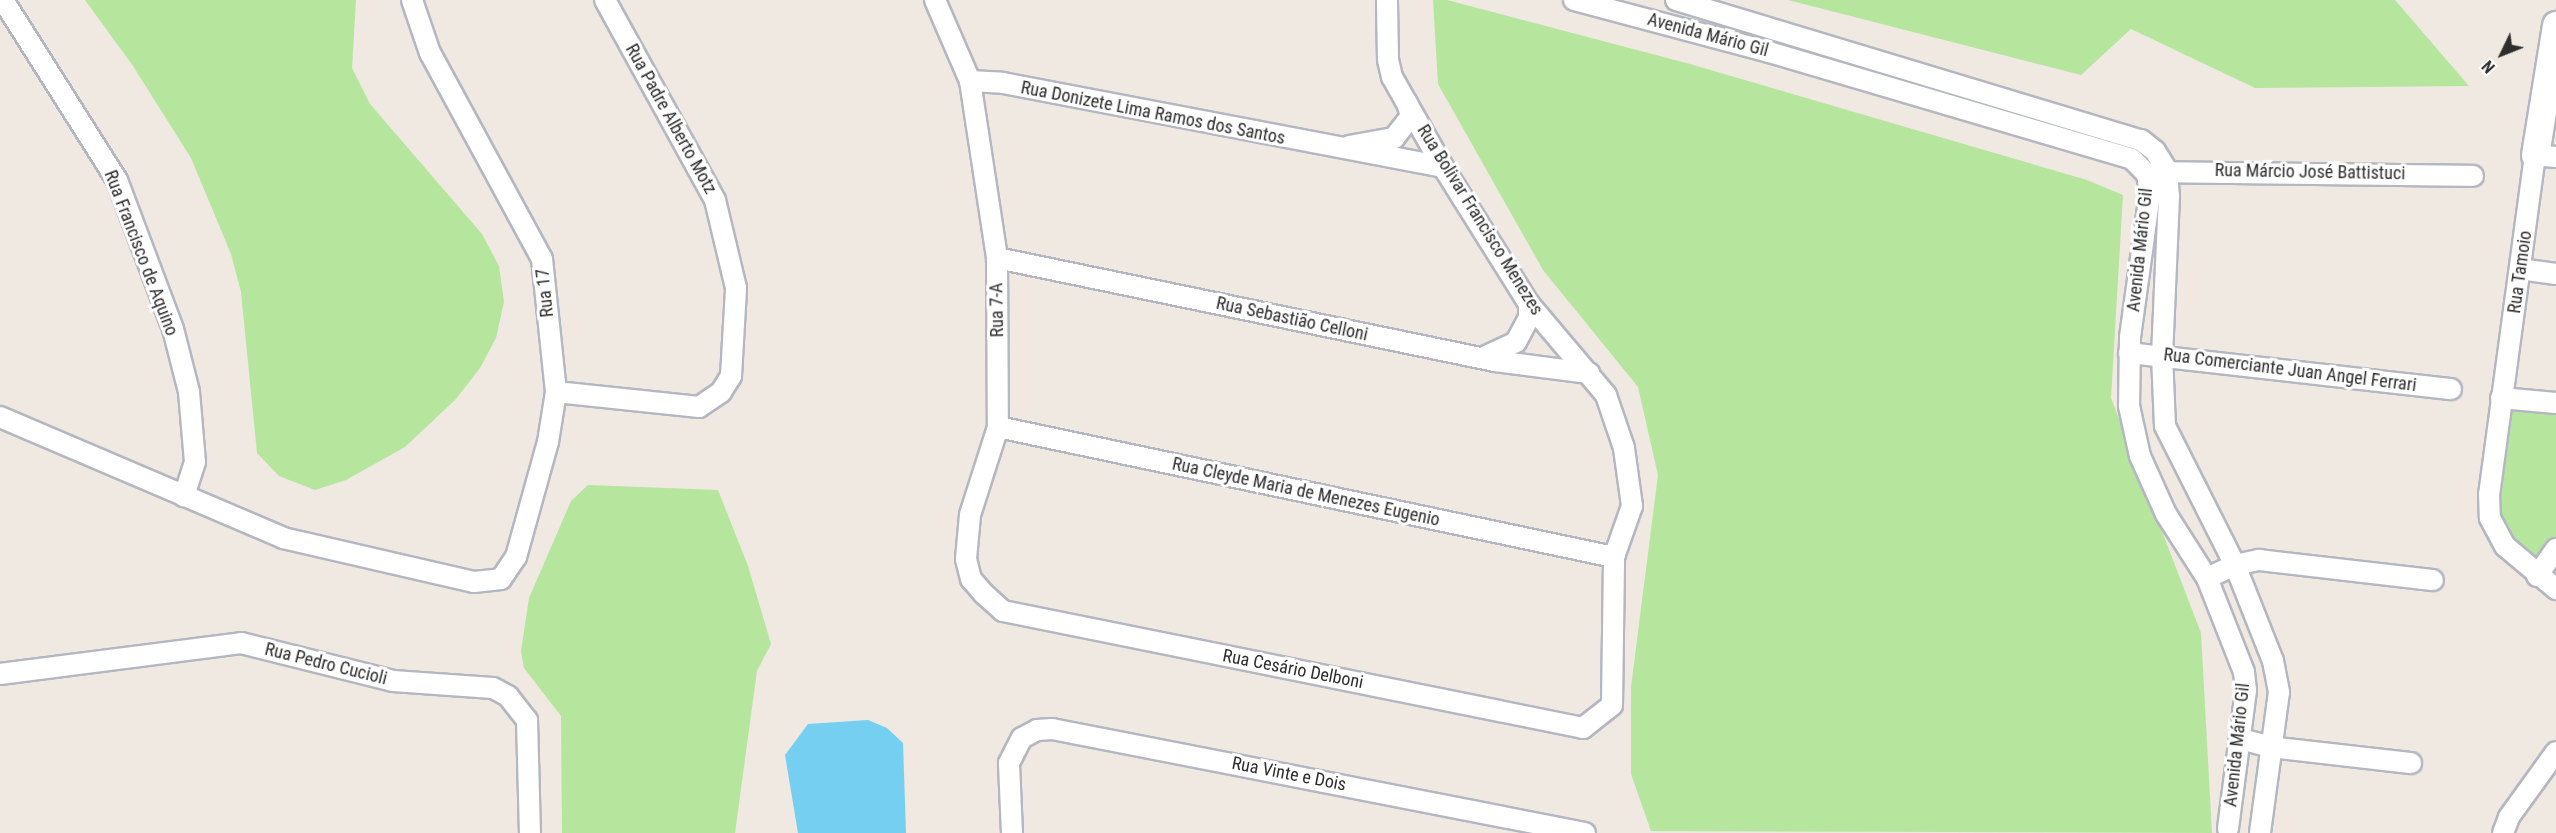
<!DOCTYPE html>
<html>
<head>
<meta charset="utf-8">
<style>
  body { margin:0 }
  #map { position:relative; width:2556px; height:833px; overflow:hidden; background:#efe9e1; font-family:"Roboto Condensed",sans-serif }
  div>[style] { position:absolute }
  .green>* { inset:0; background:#b6e59e }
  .water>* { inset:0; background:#75cff0 }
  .roads { filter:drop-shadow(2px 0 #b4b7c1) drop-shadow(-2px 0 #b4b7c1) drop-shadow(0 2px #b4b7c1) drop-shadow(0 -2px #b4b7c1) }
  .street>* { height:20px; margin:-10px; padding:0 10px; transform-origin:10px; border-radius:10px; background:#fff }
  .secondary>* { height:27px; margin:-13.5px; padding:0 13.5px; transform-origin:13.5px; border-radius:13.5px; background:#fff }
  span { translate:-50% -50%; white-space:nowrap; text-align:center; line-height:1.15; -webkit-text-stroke:6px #fff; paint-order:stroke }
  .street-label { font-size:18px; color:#2e2e2e }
  .north { position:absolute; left:2472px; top:24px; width:60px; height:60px; -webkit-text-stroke:4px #fff; paint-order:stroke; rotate:227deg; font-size:16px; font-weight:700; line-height:24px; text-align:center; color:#2e2e2e }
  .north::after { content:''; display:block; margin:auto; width:21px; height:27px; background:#2e2e2e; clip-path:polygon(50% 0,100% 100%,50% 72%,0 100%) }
</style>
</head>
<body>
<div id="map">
  <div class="green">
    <div style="clip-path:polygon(85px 0,356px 0,352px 68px,370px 104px,482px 234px,499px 266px,504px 302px,496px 338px,480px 368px,456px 399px,405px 447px,346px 480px,315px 490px,279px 476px,257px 453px,241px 292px,231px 254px,191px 158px,133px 66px)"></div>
    <div style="clip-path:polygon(1433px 0,1447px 0,1690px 64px,2087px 180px,2123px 195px,2111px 398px,2201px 633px,2212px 833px,1651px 831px,1631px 774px,1631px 687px,1658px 475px,1638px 387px,1543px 270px,1438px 84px)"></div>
    <div style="clip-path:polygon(1788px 0,2395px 0,2469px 86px,2255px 88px,2131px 29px,2081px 75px)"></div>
    <div style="clip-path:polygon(2504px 403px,2556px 409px,2556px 543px,2537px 570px,2506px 540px,2494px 513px)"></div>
    <div style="clip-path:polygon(588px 485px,718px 490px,748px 566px,771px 644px,757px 671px,735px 833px,562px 833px,561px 716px,524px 668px,521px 651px,529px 598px,571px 501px)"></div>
  </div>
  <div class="water">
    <div style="clip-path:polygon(868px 720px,887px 728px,903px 743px,906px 833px,798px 833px,785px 755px,808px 724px)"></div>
  </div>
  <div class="roads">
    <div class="street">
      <div style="left:3px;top:0;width:213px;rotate:57.7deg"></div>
      <div style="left:117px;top:180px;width:159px;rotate:69.4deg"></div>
      <div style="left:173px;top:329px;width:65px;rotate:75.7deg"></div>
      <div style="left:189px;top:392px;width:70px;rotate:85.1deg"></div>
      <div style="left:195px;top:462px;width:36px;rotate:108deg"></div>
      <div style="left:935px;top:0;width:88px;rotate:66.6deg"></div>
      <div style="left:970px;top:81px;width:179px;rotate:81.3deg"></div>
      <div style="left:997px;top:258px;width:169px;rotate:89.7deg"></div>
      <div style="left:998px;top:427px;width:92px;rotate:107.7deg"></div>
      <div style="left:970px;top:515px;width:44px;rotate:95.2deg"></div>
      <div style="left:966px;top:559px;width:21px;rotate:76deg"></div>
      <div style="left:971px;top:579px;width:18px;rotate:49deg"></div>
      <div style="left:983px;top:593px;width:27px;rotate:42deg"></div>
      <div style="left:1003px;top:611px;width:592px;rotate:11.4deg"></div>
      <div style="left:1583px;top:728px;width:37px;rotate:-38deg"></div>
      <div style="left:1612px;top:705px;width:148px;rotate:-89.2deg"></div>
      <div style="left:1614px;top:557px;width:54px;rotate:-70.6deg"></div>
      <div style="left:1632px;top:506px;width:59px;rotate:-97.9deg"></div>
      <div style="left:1624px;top:448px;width:56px;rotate:-108.8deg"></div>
      <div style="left:1606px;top:395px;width:119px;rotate:-130.2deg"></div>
      <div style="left:1529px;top:304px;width:162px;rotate:-122.1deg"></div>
      <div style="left:1443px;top:167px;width:103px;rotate:-119.5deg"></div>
      <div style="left:1392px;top:77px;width:17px;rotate:-103deg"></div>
      <div style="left:1388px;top:60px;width:60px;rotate:-91deg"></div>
      <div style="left:1574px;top:0;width:202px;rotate:14.9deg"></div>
      <div style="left:1769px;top:52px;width:378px;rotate:16.4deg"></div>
      <div style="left:2132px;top:159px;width:21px;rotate:45deg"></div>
      <div style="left:2147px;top:174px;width:19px;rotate:81deg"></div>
      <div style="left:2150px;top:193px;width:146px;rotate:97.9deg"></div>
      <div style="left:2130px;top:338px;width:68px;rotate:90.8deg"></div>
      <div style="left:2129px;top:406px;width:51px;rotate:77.6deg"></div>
      <div style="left:2140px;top:456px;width:64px;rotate:65.9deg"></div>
      <div style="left:2166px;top:514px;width:76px;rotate:57.4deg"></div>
      <div style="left:2207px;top:578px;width:101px;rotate:68.5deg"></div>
      <div style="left:2244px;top:672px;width:18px;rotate:84deg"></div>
      <div style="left:2246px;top:690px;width:140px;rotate:97.4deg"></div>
      <div style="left:1676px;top:0;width:486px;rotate:16.8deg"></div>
      <div style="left:2141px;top:140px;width:18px;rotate:38deg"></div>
      <div style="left:2155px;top:151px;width:22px;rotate:58deg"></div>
      <div style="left:2167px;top:170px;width:26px;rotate:86deg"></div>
      <div style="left:2169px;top:196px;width:159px;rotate:92.5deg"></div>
      <div style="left:2162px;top:355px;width:71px;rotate:87.6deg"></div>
      <div style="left:2165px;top:426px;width:156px;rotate:63.3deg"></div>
      <div style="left:2235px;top:565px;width:103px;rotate:68.4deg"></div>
      <div style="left:2273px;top:661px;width:32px;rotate:79deg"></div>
      <div style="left:2279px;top:692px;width:142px;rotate:97.7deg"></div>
      <div style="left:970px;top:81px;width:33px;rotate:3deg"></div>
      <div style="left:1003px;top:83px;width:448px;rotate:10.8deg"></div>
      <div style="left:1349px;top:146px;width:46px;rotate:-10.1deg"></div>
      <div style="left:1394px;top:138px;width:28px;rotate:-52deg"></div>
      <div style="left:1411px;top:116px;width:14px;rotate:-107deg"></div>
      <div style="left:2556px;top:157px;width:21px;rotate:-175deg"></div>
      <div style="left:2535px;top:155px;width:342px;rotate:97.7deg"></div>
      <div style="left:2489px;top:494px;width:24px;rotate:88deg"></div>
      <div style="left:2490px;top:518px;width:32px;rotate:62deg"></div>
      <div style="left:2505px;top:546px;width:67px;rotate:40.1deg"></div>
      <div style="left:2156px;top:172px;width:317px;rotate:0.7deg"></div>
      <div style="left:997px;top:258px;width:509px;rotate:11.69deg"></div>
      <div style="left:1495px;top:361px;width:95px;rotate:7.3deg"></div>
      <div style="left:2520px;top:269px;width:36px;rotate:8deg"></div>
      <div style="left:2129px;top:353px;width:324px;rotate:6.4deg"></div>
      <div style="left:1484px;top:357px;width:35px;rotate:-25deg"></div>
      <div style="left:1516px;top:342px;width:27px;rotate:-62deg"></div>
      <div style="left:1529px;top:318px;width:14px;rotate:-90deg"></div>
      <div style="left:556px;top:392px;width:144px;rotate:6deg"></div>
      <div style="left:699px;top:407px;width:27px;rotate:-34deg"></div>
      <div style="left:721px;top:392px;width:19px;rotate:-58deg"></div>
      <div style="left:731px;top:376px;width:88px;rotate:-86.7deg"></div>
      <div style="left:736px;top:288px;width:90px;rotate:-103.4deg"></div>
      <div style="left:715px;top:200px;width:228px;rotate:-118.8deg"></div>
      <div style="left:2501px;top:398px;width:55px;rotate:5.2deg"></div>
      <div style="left:0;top:417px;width:308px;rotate:23.1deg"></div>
      <div style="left:283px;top:538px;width:196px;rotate:13deg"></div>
      <div style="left:474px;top:582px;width:27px;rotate:-6deg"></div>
      <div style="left:501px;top:579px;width:27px;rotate:-56deg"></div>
      <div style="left:516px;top:557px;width:119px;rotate:-74.5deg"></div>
      <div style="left:548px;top:442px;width:51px;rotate:-80.9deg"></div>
      <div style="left:556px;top:392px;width:134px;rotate:-96deg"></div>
      <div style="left:542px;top:259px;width:234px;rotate:-118.5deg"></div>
      <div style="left:430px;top:53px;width:56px;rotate:-108.8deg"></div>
      <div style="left:998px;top:427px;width:630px;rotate:11.92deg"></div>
      <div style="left:2537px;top:576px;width:33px;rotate:-55deg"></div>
      <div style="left:2207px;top:578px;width:31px;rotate:-25deg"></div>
      <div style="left:2235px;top:565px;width:25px;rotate:-12deg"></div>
      <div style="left:2259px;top:560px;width:175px;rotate:6.6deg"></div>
      <div style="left:0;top:674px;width:243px;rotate:-7.3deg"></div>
      <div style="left:241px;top:643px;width:157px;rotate:14deg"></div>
      <div style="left:393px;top:681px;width:100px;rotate:4deg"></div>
      <div style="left:493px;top:688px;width:17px;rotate:28deg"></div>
      <div style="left:508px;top:696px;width:31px;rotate:52deg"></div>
      <div style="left:527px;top:720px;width:113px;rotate:88.5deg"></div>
      <div style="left:2241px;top:739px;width:30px;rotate:15deg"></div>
      <div style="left:2270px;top:747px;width:142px;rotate:6.5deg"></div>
      <div style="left:1012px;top:833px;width:70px;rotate:-92.5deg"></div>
      <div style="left:1009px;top:763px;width:28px;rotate:-63deg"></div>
      <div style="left:1022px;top:738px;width:17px;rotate:-28deg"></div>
      <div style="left:1037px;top:730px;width:15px;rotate:-4deg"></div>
      <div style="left:1052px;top:729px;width:543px;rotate:11.04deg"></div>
      <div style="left:2503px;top:833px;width:17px;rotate:-69deg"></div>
      <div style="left:2509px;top:817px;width:80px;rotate:-54.1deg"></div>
    </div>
    <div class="secondary">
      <div style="left:2535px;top:155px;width:132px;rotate:-80.8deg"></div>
    </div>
  </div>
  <div class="street-label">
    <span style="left:1708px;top:35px;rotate:15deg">Avenida Mário Gil</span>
    <span style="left:1153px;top:113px;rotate:11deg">Rua Donizete Lima Ramos dos Santos</span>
    <span style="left:671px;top:119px;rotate:61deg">Rua Padre Alberto Motz</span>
    <span style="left:2310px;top:172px;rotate:1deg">Rua Márcio José Battistuci</span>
    <span style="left:1480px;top:220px;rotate:58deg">Rua Bolivar Francisco Menezes</span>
    <span style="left:2140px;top:250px;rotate:-84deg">Avenida Mário Gil</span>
    <span style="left:141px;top:253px;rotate:69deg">Rua Francisco de Aquino</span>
    <span style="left:2520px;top:272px;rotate:-82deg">Rua Tamoio</span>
    <span style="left:545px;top:293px;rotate:-96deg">Rua 17</span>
    <span style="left:997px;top:310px;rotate:-91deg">Rua 7-A</span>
    <span style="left:1292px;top:319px;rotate:12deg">Rua Sebastião Celloni</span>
    <span style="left:2290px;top:370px;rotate:7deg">Rua Comerciante Juan Angel Ferrari</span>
    <span style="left:1306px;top:492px;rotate:12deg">Rua Cleyde Maria de Menezes Eugenio</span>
    <span style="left:326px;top:664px;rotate:14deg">Rua Pedro Cucioli</span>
    <span style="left:1293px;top:669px;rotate:11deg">Rua Cesário Delboni</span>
    <span style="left:2237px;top:745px;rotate:-84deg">Avenida Mário Gil</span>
    <span style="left:1289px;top:774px;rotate:11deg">Rua Vinte e Dois</span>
  </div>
  <div class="north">N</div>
</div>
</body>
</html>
